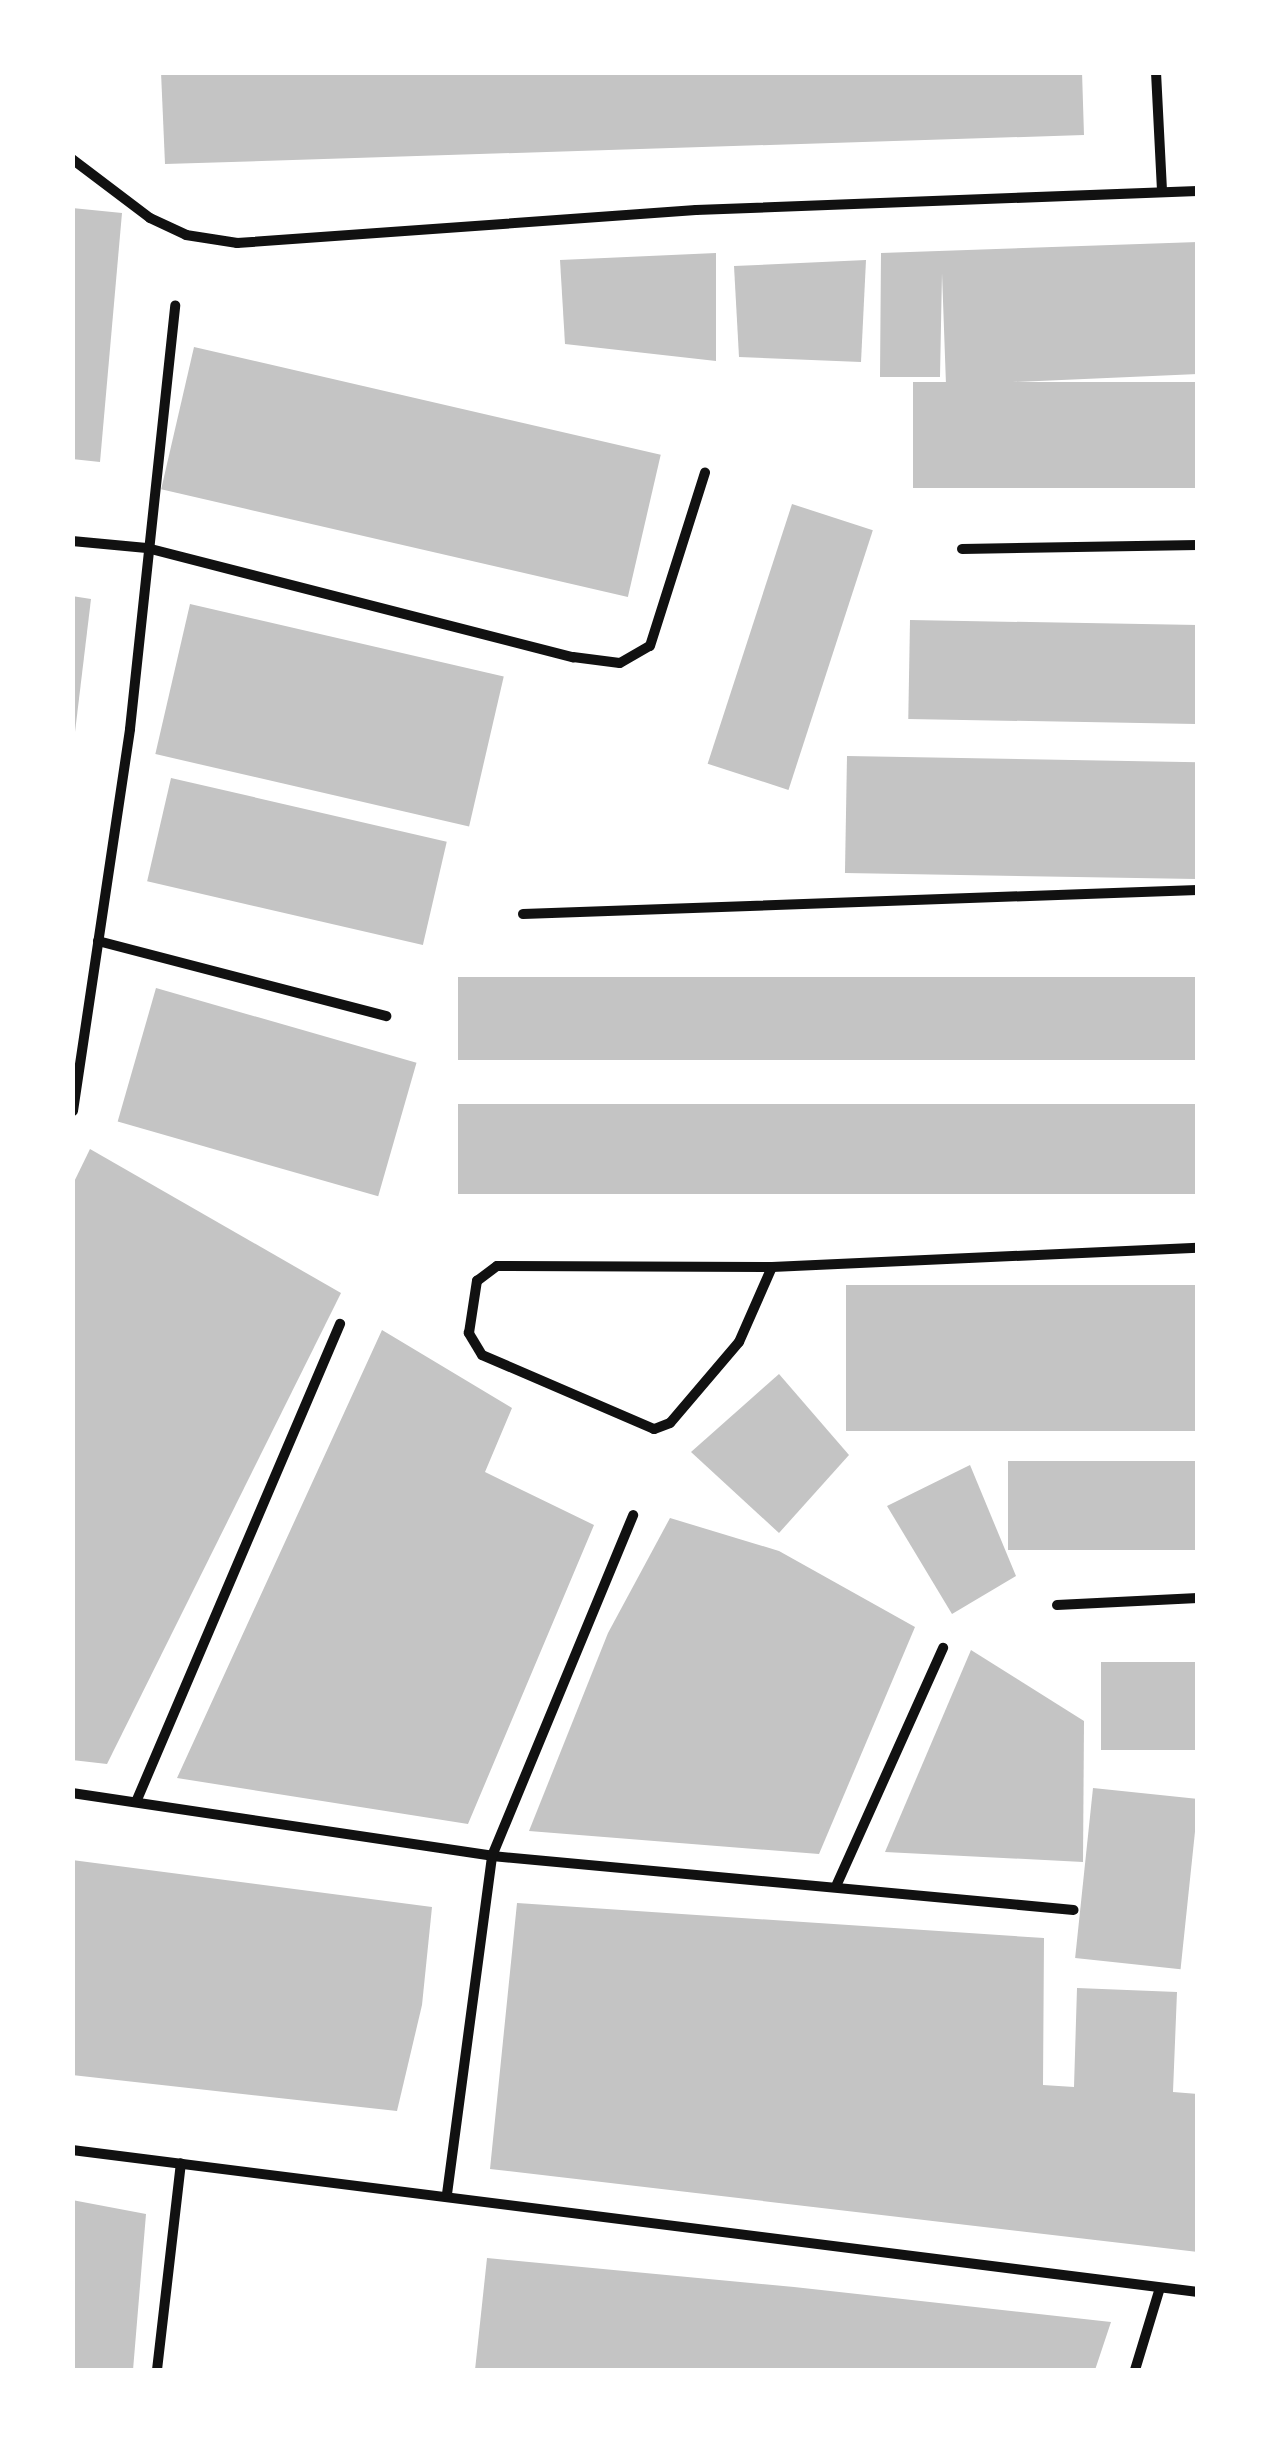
<!DOCTYPE html>
<html>
<head>
<meta charset="utf-8">
<style>
  body { margin:0 }
  #map { position:relative; width:1270px; height:2443px; overflow:hidden; background:#fff; font-family:Barlow,sans-serif }
  div>[style] { position:absolute }
  .building>* { inset:0; background:#c4c4c4; transform-origin:0 0 }
  .minor>* { height:10px; margin:-5px; padding:0 5px; transform-origin:5px; border-radius:5px; background:#111 }
  span { translate:-50% -50%; white-space:nowrap; text-align:center; line-height:1.15; -webkit-text-stroke:10px #fff; paint-order:stroke }
  .frame { position:absolute; inset:0; border:75px solid #fff; pointer-events:none }
</style>
</head>
<body>
<div id="map">
  <div class="building">
    <div style="clip-path:polygon(161px 72px,1082px 72px,1084px 135px,165px 164px)"></div>
    <div style="clip-path:polygon(72px 208px,122px 213px,100px 462px,72px 459px)"></div>
    <div style="clip-path:polygon(1198px 242px,1198px 374px,946px 385px,942px 273px,940px 377px,880px 377px,881px 253px)"></div>
    <div style="clip-path:polygon(716px 253px,716px 361px,565px 344px,560px 260px)"></div>
    <div style="clip-path:polygon(866px 260px,861px 362px,739px 357px,734px 266px)"></div>
    <div style="left:194px;top:347px;width:479px;height:146px;rotate:13deg"></div>
    <div style="left:1198px;top:382px;width:106px;height:285px;rotate:90deg"></div>
    <div style="left:792px;top:504px;width:85px;height:273px;rotate:18deg"></div>
    <div style="clip-path:polygon(72px 596px,91px 599px,75px 732px,72px 731px)"></div>
    <div style="left:190px;top:604px;width:322px;height:154px;rotate:13deg"></div>
    <div style="left:910px;top:620px;width:288px;height:99px;rotate:1deg"></div>
    <div style="left:847px;top:756px;width:351px;height:117px;rotate:1deg"></div>
    <div style="left:171px;top:778px;width:283px;height:106px;rotate:13deg"></div>
    <div style="left:1198px;top:977px;width:83px;height:740px;rotate:90deg"></div>
    <div style="left:156px;top:988px;width:271px;height:139px;rotate:16deg"></div>
    <div style="left:458px;top:1104px;width:740px;height:90px"></div>
    <div style="clip-path:polygon(90px 1149px,341px 1293px,107px 1764px,72px 1760px,72px 1186px)"></div>
    <div style="left:1198px;top:1285px;width:146px;height:352px;rotate:90deg"></div>
    <div style="clip-path:polygon(382px 1330px,512px 1408px,485px 1472px,594px 1525px,468px 1824px,177px 1778px)"></div>
    <div style="clip-path:polygon(779px 1374px,849px 1455px,779px 1533px,691px 1452px)"></div>
    <div style="left:1198px;top:1461px;width:89px;height:190px;rotate:90deg"></div>
    <div style="clip-path:polygon(970px 1465px,1016px 1576px,952px 1614px,887px 1506px)"></div>
    <div style="clip-path:polygon(670px 1518px,779px 1551px,915px 1627px,819px 1854px,529px 1831px,608px 1633px)"></div>
    <div style="clip-path:polygon(971px 1650px,1084px 1721px,1083px 1862px,885px 1852px)"></div>
    <div style="left:1198px;top:1662px;width:88px;height:97px;rotate:90deg"></div>
    <div style="left:1093px;top:1788px;width:106px;height:171px;rotate:6deg"></div>
    <div style="clip-path:polygon(72px 1860px,432px 1907px,422px 2005px,397px 2111px,72px 2075px)"></div>
    <div style="clip-path:polygon(517px 1903px,1044px 1938px,1043px 2085px,1074px 2087px,1077px 1988px,1177px 1992px,1173px 2092px,1198px 2094px,1198px 2252px,490px 2169px)"></div>
    <div style="clip-path:polygon(72px 2200px,146px 2214px,133px 2370px,72px 2370px)"></div>
    <div style="clip-path:polygon(487px 2258px,794px 2287px,1111px 2322px,1095px 2370px,475px 2370px)"></div>
  </div>
  <div class="minor">
    <div style="left:1156px;top:72px;width:120px;rotate:87.1deg"></div>
    <div style="left:72px;top:159px;width:98px;rotate:37.1deg"></div>
    <div style="left:150px;top:218px;width:40px;rotate:25deg"></div>
    <div style="left:186px;top:235px;width:52px;rotate:8.9deg"></div>
    <div style="left:237px;top:243px;width:460px;rotate:-4.1deg"></div>
    <div style="left:696px;top:210px;width:502px;rotate:-2.17deg"></div>
    <div style="left:72px;top:541px;width:75px;rotate:5.3deg"></div>
    <div style="left:147px;top:548px;width:440px;rotate:14.4deg"></div>
    <div style="left:573px;top:657px;width:47px;rotate:7.3deg"></div>
    <div style="left:620px;top:663px;width:34px;rotate:-30deg"></div>
    <div style="left:650px;top:646px;width:182px;rotate:-72.4deg"></div>
    <div style="left:962px;top:549px;width:236px;rotate:-1deg"></div>
    <div style="left:523px;top:914px;width:675px;rotate:-2.04deg"></div>
    <div style="left:98px;top:941px;width:298px;rotate:14.6deg"></div>
    <div style="left:73px;top:1111px;width:386px;rotate:-81.5deg"></div>
    <div style="left:130px;top:729px;width:426px;rotate:-83.9deg"></div>
    <div style="left:772px;top:1267px;width:82px;rotate:113.7deg"></div>
    <div style="left:739px;top:1342px;width:106px;rotate:130.4deg"></div>
    <div style="left:670px;top:1423px;width:17px;rotate:159deg"></div>
    <div style="left:654px;top:1429px;width:187px;rotate:-156.7deg"></div>
    <div style="left:482px;top:1355px;width:26px;rotate:-121deg"></div>
    <div style="left:469px;top:1333px;width:53px;rotate:-81.3deg"></div>
    <div style="left:477px;top:1281px;width:25px;rotate:-37deg"></div>
    <div style="left:497px;top:1266px;width:275px;rotate:0.2deg"></div>
    <div style="left:772px;top:1267px;width:426px;rotate:-2.6deg"></div>
    <div style="left:1057px;top:1605px;width:141px;rotate:-2.8deg"></div>
    <div style="left:72px;top:1793px;width:425px;rotate:8.5deg"></div>
    <div style="left:492px;top:1856px;width:584px;rotate:5.3deg"></div>
    <div style="left:136px;top:1802px;width:520px;rotate:-66.89deg"></div>
    <div style="left:837px;top:1884px;width:259px;rotate:-65.8deg"></div>
    <div style="left:72px;top:2150px;width:1135px;rotate:7.19deg"></div>
    <div style="left:447px;top:2194px;width:341px;rotate:-82.4deg"></div>
    <div style="left:492px;top:1856px;width:369px;rotate:-67.5deg"></div>
    <div style="left:157px;top:2370px;width:208px;rotate:-83.4deg"></div>
    <div style="left:1135px;top:2370px;width:83px;rotate:-73.1deg"></div>
  </div>
  <div class="frame"></div>
</div>
</body>
</html>
